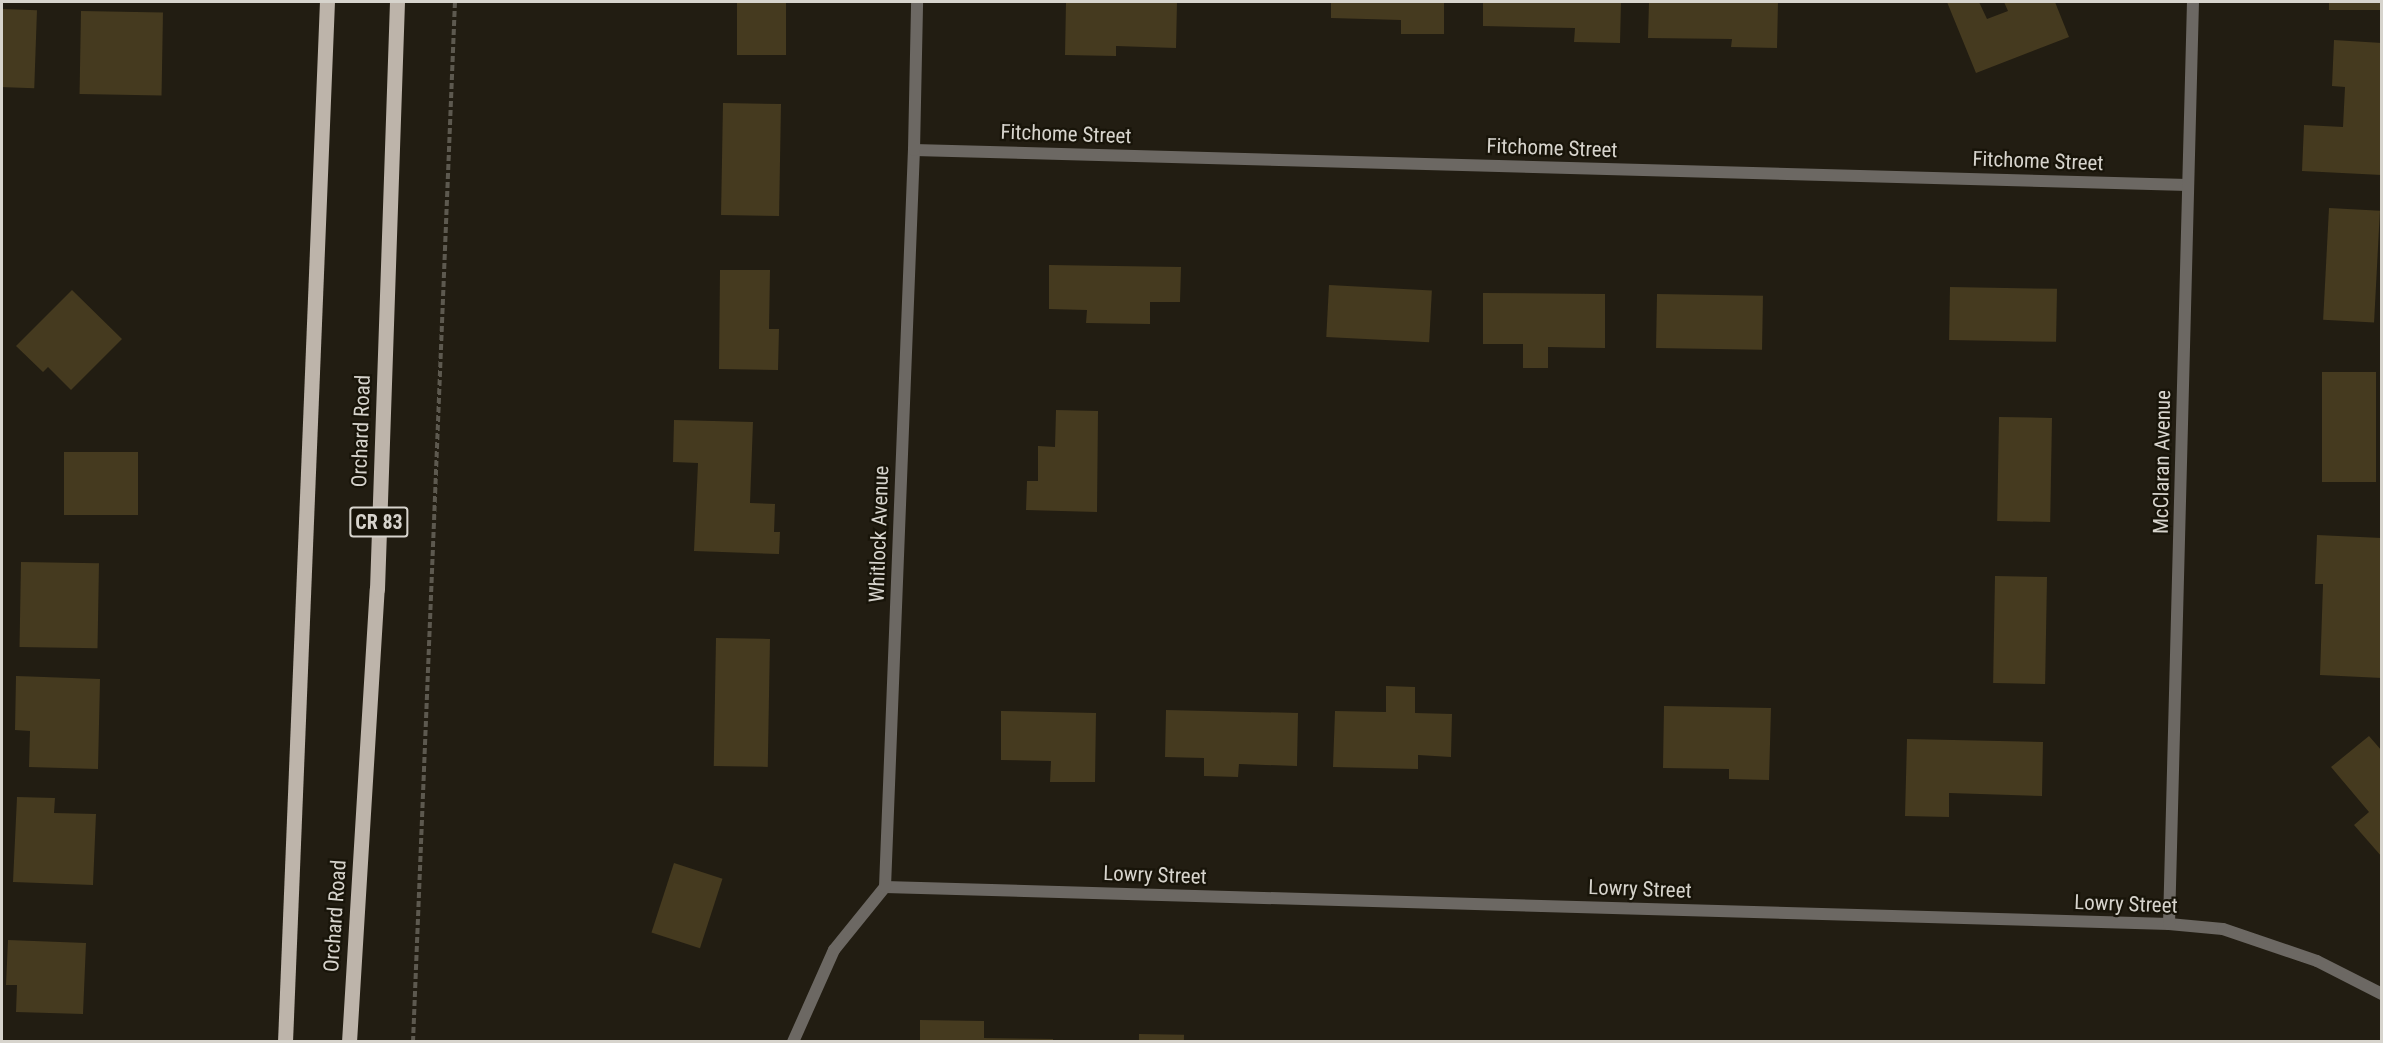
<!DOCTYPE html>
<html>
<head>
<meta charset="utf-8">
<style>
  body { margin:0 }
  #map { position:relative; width:2383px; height:1043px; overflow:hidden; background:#221d12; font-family:"Roboto Condensed",sans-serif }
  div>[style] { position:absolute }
  .building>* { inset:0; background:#453a1f; transform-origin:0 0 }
  .path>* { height:4px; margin-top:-2px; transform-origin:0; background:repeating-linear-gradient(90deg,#5d594f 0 6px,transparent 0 9px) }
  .street>* { height:12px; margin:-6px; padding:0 6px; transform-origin:6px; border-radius:6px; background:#6c6863 }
  .primary>* { height:15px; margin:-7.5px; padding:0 7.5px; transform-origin:7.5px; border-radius:7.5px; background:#bdb4aa }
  span { translate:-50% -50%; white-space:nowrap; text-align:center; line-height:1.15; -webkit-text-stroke:4.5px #181409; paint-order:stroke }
  .shield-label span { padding:2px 4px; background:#181409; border:2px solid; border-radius:4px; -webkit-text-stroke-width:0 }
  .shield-label { font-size:20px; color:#d7d4cd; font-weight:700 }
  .street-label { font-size:21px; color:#d7d4cd }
  .frame { position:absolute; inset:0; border:3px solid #d7d4cd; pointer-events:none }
</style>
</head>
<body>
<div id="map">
  <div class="building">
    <div style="left:737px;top:2px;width:49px;height:53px"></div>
    <div style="clip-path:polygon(1066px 2px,1177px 2px,1176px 48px,1116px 46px,1116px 56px,1065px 55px)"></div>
    <div style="clip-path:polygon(1331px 2px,1444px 2px,1444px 34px,1401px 34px,1401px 20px,1331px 18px)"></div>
    <div style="clip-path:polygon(1483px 2px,1621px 2px,1620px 43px,1574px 42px,1575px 28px,1483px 26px)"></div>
    <div style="clip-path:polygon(1649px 2px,1778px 2px,1777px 48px,1731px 47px,1732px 39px,1648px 38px)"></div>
    <div style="clip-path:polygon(1947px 2px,1979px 2px,1987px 19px,2008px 11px,2004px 2px,2055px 2px,2069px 37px,1976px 73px)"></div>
    <div style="left:2329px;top:2px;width:53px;height:8px"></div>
    <div style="left:2px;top:9px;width:35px;height:78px;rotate:2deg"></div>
    <div style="left:81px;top:11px;width:82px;height:83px;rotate:1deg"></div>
    <div style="clip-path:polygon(2334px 40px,2382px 43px,2382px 175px,2302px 171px,2304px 125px,2343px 127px,2345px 87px,2332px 86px)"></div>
    <div style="left:723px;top:103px;width:58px;height:112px;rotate:1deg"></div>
    <div style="left:2329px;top:208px;width:51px;height:112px;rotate:3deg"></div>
    <div style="clip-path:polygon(1049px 265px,1181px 267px,1180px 302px,1150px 302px,1150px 324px,1086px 323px,1087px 310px,1049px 309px)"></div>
    <div style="clip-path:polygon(720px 270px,770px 270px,769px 329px,779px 329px,778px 370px,719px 369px)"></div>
    <div style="left:1329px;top:285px;width:103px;height:52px;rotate:3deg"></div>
    <div style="left:1950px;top:287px;width:107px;height:53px;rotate:1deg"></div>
    <div style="clip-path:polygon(72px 290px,122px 339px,71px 390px,48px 367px,43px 372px,16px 346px)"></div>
    <div style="clip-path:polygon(1483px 293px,1605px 294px,1605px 348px,1548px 347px,1548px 368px,1523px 368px,1523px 344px,1483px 344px)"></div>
    <div style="left:1657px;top:294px;width:106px;height:54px;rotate:1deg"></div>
    <div style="left:2322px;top:372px;width:54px;height:110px"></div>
    <div style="clip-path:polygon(1056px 410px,1098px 411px,1097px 512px,1026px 510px,1027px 481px,1038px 481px,1038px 446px,1055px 447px)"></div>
    <div style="left:1999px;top:417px;width:53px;height:104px;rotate:1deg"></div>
    <div style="clip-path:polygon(674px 420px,753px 422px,750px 503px,775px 504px,774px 532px,780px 532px,779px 554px,694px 551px,698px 463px,673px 462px)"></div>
    <div style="left:64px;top:452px;width:74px;height:63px"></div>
    <div style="clip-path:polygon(2317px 535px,2382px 538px,2382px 678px,2320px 675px,2323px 584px,2315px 584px)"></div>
    <div style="left:21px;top:562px;width:78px;height:85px;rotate:1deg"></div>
    <div style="left:1995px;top:576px;width:52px;height:107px;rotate:1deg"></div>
    <div style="left:716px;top:638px;width:54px;height:128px;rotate:1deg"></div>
    <div style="clip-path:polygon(16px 676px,100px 679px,98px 769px,29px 767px,30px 731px,15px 730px)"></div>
    <div style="clip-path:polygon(1386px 686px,1415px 687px,1415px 713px,1452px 714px,1451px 757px,1418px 755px,1418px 769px,1333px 767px,1335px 711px,1386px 712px)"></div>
    <div style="clip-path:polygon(1664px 706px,1771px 708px,1769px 780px,1729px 779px,1729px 769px,1663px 768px)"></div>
    <div style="clip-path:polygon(1166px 710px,1298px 713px,1297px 766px,1239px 764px,1238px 777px,1204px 776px,1204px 758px,1165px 757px)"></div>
    <div style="clip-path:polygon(1001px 711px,1096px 713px,1095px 782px,1050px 782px,1051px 761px,1001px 760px)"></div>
    <div style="clip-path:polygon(2369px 736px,2382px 751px,2382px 857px,2354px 825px,2369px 812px,2331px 767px)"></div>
    <div style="clip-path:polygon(1907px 739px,2043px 742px,2042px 796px,1949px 793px,1949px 817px,1905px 816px)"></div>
    <div style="clip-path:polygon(17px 797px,55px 798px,54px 813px,96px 814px,93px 885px,13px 882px)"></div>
    <div style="left:674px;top:863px;width:51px;height:73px;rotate:18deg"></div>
    <div style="clip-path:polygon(8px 940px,86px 943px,83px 1014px,16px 1012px,17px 985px,6px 985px)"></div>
    <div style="clip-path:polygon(920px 1020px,984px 1021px,984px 1038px,1053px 1039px,1053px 1042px,920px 1042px)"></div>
    <div style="left:1139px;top:1034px;width:45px;height:8px;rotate:1deg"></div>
  </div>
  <div class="path">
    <div style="left:413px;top:1042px;width:1041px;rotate:-87.69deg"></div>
  </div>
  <div class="street">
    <div style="left:914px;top:150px;width:1274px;rotate:1.57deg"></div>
    <div style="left:885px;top:887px;width:1285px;rotate:1.65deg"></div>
    <div style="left:2169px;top:924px;width:54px;rotate:5.3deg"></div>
    <div style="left:2223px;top:929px;width:99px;rotate:18.8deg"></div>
    <div style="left:2317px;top:961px;width:73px;rotate:26.9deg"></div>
    <div style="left:2169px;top:924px;width:922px;rotate:-88.51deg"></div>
    <div style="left:793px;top:1042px;width:101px;rotate:-66deg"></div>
    <div style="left:834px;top:950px;width:81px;rotate:-51deg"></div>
    <div style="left:885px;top:887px;width:738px;rotate:-87.75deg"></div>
    <div style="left:914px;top:150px;width:148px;rotate:-88.8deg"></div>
  </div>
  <div class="primary">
    <div style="left:285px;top:1042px;width:1041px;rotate:-87.69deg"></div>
    <div style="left:349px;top:1042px;width:454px;rotate:-86.5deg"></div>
    <div style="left:377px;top:589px;width:587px;rotate:-88.05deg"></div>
  </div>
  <div class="shield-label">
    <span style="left:379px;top:522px">CR 83</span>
  </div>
  <div class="street-label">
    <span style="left:1066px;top:134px;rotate:2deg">Fitchome Street</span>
    <span style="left:1552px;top:148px;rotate:2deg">Fitchome Street</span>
    <span style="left:2038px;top:161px;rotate:2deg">Fitchome Street</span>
    <span style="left:361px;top:431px;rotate:-88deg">Orchard Road</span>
    <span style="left:2162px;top:462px;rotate:-89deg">McClaran Avenue</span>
    <span style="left:879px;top:534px;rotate:-88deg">Whitlock Avenue</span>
    <span style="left:1155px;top:875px;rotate:2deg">Lowry Street</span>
    <span style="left:1640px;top:889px;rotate:2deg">Lowry Street</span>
    <span style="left:2126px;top:904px;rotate:2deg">Lowry Street</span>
    <span style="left:335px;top:916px;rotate:-86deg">Orchard Road</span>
  </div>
  <div class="frame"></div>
</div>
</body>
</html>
